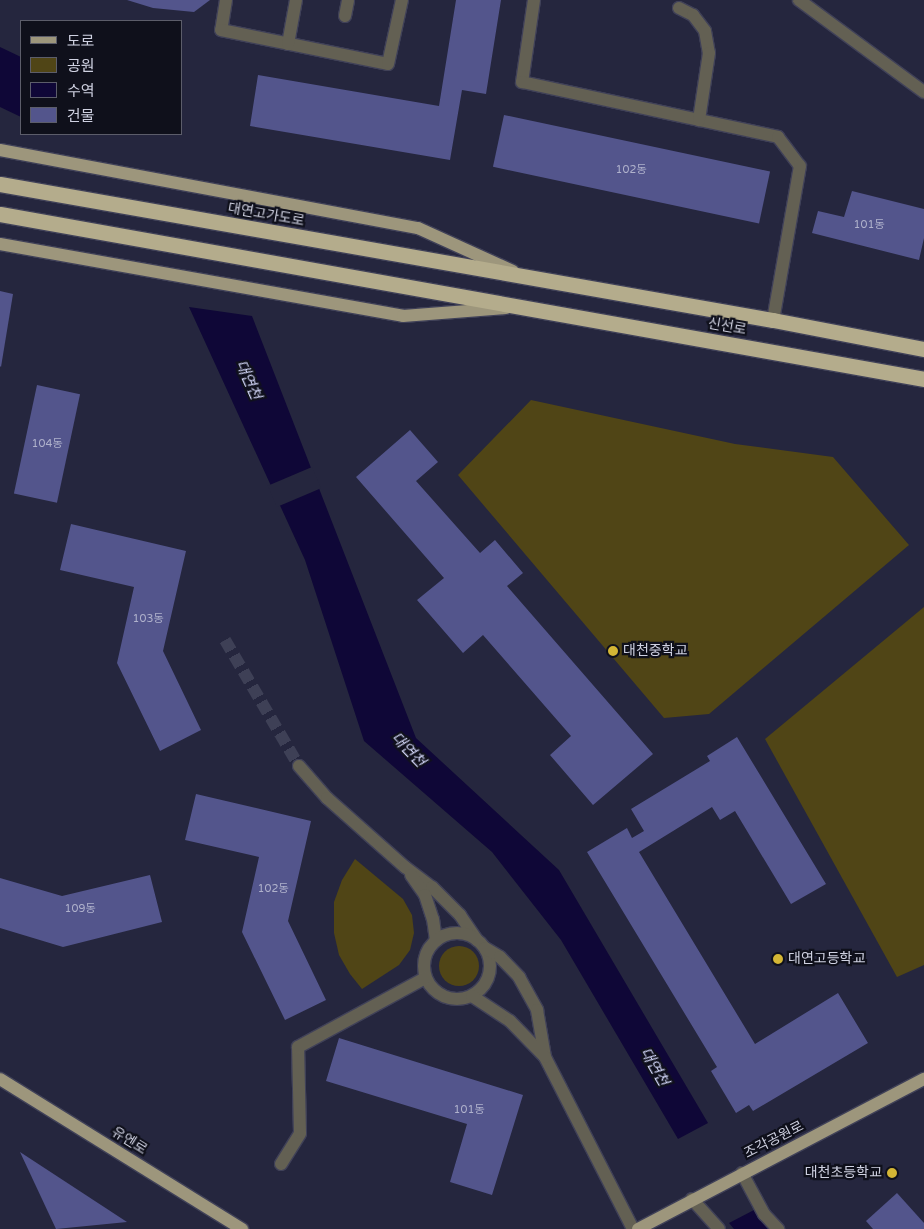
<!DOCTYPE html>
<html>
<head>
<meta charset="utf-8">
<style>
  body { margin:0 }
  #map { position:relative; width:924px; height:1229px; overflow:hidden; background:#25263e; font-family:"Varela Round","Noto Sans KR",sans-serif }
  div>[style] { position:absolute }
  .green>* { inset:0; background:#504516 }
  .round { border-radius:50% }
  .water>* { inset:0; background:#0f0737 }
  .pier>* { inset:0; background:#25263e; transform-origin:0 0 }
  .building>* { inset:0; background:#53558c; transform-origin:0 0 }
  .minor-tunnel>* { height:12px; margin-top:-6px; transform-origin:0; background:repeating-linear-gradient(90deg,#3e4056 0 12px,transparent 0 18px) }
  .roads { filter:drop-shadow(1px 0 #404158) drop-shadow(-1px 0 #404158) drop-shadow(0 1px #404158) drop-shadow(0 -1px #404158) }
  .minor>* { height:12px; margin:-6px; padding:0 6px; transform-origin:6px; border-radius:6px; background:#636053 }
  .minor>.ring { margin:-6px; padding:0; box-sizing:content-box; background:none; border:12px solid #636053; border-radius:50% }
  .major>* { height:12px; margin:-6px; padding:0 6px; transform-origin:6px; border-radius:6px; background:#9d967c }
  .highway>* { height:15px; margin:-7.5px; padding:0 7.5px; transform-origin:7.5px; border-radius:7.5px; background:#b4ac8c }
  .dots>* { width:14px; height:14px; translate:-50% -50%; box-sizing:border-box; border:2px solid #0f101b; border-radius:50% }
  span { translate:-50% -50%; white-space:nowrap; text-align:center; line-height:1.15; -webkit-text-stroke:4.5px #0f101b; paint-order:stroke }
  .number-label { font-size:11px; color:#b0b2cc }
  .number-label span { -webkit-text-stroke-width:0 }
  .street-label { font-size:14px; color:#cfd1e1 }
  .poi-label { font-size:14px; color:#cfd1e1 }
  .left { translate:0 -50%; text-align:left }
  .right { translate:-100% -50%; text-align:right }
  .water-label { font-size:15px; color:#d3d7f9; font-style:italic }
  .legend { position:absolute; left:20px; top:20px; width:162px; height:115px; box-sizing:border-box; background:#0f101b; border:1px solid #5c5d6a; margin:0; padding:6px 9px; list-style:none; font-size:15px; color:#cfd1e1 }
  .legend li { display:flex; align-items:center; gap:10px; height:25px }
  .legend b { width:25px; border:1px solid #5c5d6a }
</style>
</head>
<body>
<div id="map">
  <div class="green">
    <div style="clip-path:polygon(531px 400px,735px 444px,833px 457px,909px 545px,709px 714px,664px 718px,458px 475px)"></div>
    <div style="clip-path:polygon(924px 607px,924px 965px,897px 977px,765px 739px)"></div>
    <div style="clip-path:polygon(355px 859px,403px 899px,412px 915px,414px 933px,410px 950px,399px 965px,362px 989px,350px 974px,339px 955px,334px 933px,334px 902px,342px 880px)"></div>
    <div class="round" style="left:439px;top:946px;width:40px;height:40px"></div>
  </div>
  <div class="water">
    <div style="clip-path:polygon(0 47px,21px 57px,21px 117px,0 107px)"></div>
    <div style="clip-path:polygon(189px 307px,252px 316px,416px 738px,559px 870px,708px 1123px,678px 1139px,561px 940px,492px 852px,364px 741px,305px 560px)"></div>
    <div style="clip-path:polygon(754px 1210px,770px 1229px,734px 1229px,729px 1223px)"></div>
  </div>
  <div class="pier">
    <div style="left:312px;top:467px;width:23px;height:48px;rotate:67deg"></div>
  </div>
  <div class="building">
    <div style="clip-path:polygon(127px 0,210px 0,194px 12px,153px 8px)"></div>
    <div style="clip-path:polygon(456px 0,501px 0,486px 94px,462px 90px,450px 160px,250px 126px,258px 75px,439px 106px)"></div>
    <div style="left:504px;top:115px;width:272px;height:53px;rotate:12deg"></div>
    <div style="clip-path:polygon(852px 191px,924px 209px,924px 238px,919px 260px,812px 233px,818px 211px,844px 217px)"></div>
    <div style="clip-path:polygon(0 291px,13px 294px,1px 367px,0 366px)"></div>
    <div style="left:37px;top:385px;width:44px;height:111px;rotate:12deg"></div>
    <div style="clip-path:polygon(410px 430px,438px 462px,416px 481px,480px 553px,495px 540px,523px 573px,507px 586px,653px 754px,593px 805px,550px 755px,571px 736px,483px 635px,463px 653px,417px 600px,444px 578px,356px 477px)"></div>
    <div style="clip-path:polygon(71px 524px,186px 551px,163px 651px,201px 730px,160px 751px,117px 663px,134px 587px,60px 570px)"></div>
    <div style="clip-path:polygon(737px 737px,826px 884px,791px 904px,735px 811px,720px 820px,712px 807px,639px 852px,755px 1044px,838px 993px,868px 1043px,753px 1111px,749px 1105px,736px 1113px,711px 1071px,717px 1067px,587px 852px,627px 828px,632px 838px,644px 831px,631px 809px,710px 761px,707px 756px)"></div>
    <div style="clip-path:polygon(196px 794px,311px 821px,288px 921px,326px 1000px,285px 1020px,242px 932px,259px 857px,185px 840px)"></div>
    <div style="clip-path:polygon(150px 875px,162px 922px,63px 947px,0 928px,0 878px,62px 896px)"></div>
    <div style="clip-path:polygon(339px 1038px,523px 1095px,492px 1195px,450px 1182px,467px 1124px,326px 1081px)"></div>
    <div style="clip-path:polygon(20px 1152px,127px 1222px,56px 1229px)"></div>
    <div style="clip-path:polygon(897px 1193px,924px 1223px,924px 1229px,873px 1229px,866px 1221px)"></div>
  </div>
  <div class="minor-tunnel">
    <div style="left:225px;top:640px;width:146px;rotate:59.6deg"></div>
  </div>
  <div class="roads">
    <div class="minor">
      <div style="left:226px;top:0;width:30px;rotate:99deg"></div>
      <div style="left:221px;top:30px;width:170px;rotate:11.5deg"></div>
      <div style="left:388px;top:64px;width:66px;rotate:-77.7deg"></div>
      <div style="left:534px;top:0;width:83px;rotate:98.3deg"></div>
      <div style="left:522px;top:82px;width:262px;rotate:12.1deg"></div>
      <div style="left:778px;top:137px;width:36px;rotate:53deg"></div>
      <div style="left:800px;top:166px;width:156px;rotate:99.9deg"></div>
      <div style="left:799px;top:0;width:155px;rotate:36.4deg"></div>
      <div style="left:679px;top:8px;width:16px;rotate:27deg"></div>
      <div style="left:693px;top:15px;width:20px;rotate:53deg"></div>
      <div style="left:705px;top:31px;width:22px;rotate:80deg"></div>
      <div style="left:709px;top:53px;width:68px;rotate:98.5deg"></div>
      <div style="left:345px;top:16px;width:16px;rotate:-79deg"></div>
      <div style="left:288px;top:44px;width:45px;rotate:-79.7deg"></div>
      <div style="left:299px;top:766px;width:43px;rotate:48.8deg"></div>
      <div style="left:327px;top:798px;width:104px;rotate:41.5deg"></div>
      <div style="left:405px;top:867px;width:34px;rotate:37deg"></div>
      <div style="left:432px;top:887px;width:40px;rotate:45deg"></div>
      <div style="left:460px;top:915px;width:30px;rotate:56deg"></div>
      <div style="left:411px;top:875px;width:24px;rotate:55deg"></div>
      <div style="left:425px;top:895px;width:25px;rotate:72deg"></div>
      <div style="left:433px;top:919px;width:21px;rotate:82deg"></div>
      <div class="ring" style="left:424px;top:933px;width:54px;height:54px"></div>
      <div style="left:485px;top:948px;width:17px;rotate:31deg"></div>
      <div style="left:500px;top:957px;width:28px;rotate:46deg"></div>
      <div style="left:519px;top:977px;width:38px;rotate:61deg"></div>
      <div style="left:537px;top:1010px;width:48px;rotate:80.3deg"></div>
      <div style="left:545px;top:1057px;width:193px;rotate:62.9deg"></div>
      <div style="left:472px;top:996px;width:45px;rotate:33.3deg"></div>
      <div style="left:510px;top:1021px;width:50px;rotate:45.8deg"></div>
      <div style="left:281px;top:1164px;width:36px;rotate:-58deg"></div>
      <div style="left:300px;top:1133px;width:86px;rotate:-91.3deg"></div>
      <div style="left:298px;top:1047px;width:145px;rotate:-28.5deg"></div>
      <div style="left:742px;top:1173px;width:47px;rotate:61.8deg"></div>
      <div style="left:764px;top:1214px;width:21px;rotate:47deg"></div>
      <div style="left:692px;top:1199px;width:40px;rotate:48deg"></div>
    </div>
    <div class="major">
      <div style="left:0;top:150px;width:425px;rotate:10.6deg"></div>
      <div style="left:418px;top:228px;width:104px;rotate:24.4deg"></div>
      <div style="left:0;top:244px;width:409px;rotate:10.1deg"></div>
      <div style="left:403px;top:316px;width:103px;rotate:-4.4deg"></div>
      <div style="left:0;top:1079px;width:285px;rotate:31.8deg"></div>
      <div style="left:638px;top:1229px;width:323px;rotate:-27.7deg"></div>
    </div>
    <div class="highway">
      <div style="left:0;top:184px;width:785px;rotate:9.98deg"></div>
      <div style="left:773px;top:320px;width:154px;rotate:10.9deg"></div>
      <div style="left:0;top:214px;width:939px;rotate:10.12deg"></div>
    </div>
  </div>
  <div class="dots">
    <div style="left:613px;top:651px;background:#d4b635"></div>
    <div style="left:778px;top:959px;background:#d4b635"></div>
    <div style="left:892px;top:1173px;background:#d4b635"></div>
  </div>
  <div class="number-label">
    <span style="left:631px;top:170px">102동</span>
    <span style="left:869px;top:225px">101동</span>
    <span style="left:47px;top:444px">104동</span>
    <span style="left:148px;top:619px">103동</span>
    <span style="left:273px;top:889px">102동</span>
    <span style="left:80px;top:909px">109동</span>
    <span style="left:469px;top:1110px">101동</span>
  </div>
  <div class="street-label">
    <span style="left:266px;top:215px;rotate:10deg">대연고가도로</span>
    <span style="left:727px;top:327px;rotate:10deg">신선로</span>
    <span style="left:774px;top:1140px;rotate:-27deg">조각공원로</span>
    <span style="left:129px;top:1141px;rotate:32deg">유엔로</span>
  </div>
  <div class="poi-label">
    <span class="left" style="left:623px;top:651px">대천중학교</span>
    <span class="left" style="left:788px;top:959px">대연고등학교</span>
    <span class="right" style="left:882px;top:1173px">대천초등학교</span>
  </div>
  <div class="water-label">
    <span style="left:248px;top:380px;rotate:66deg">대연천</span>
    <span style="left:408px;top:750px;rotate:46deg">대연천</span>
    <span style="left:654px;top:1067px;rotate:60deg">대연천</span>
  </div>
  <ul class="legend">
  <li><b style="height:6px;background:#9d967c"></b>도로</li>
  <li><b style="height:14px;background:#504516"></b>공원</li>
  <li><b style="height:14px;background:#0f0737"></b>수역</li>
  <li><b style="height:14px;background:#53558c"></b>건물</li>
  </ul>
</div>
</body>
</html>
